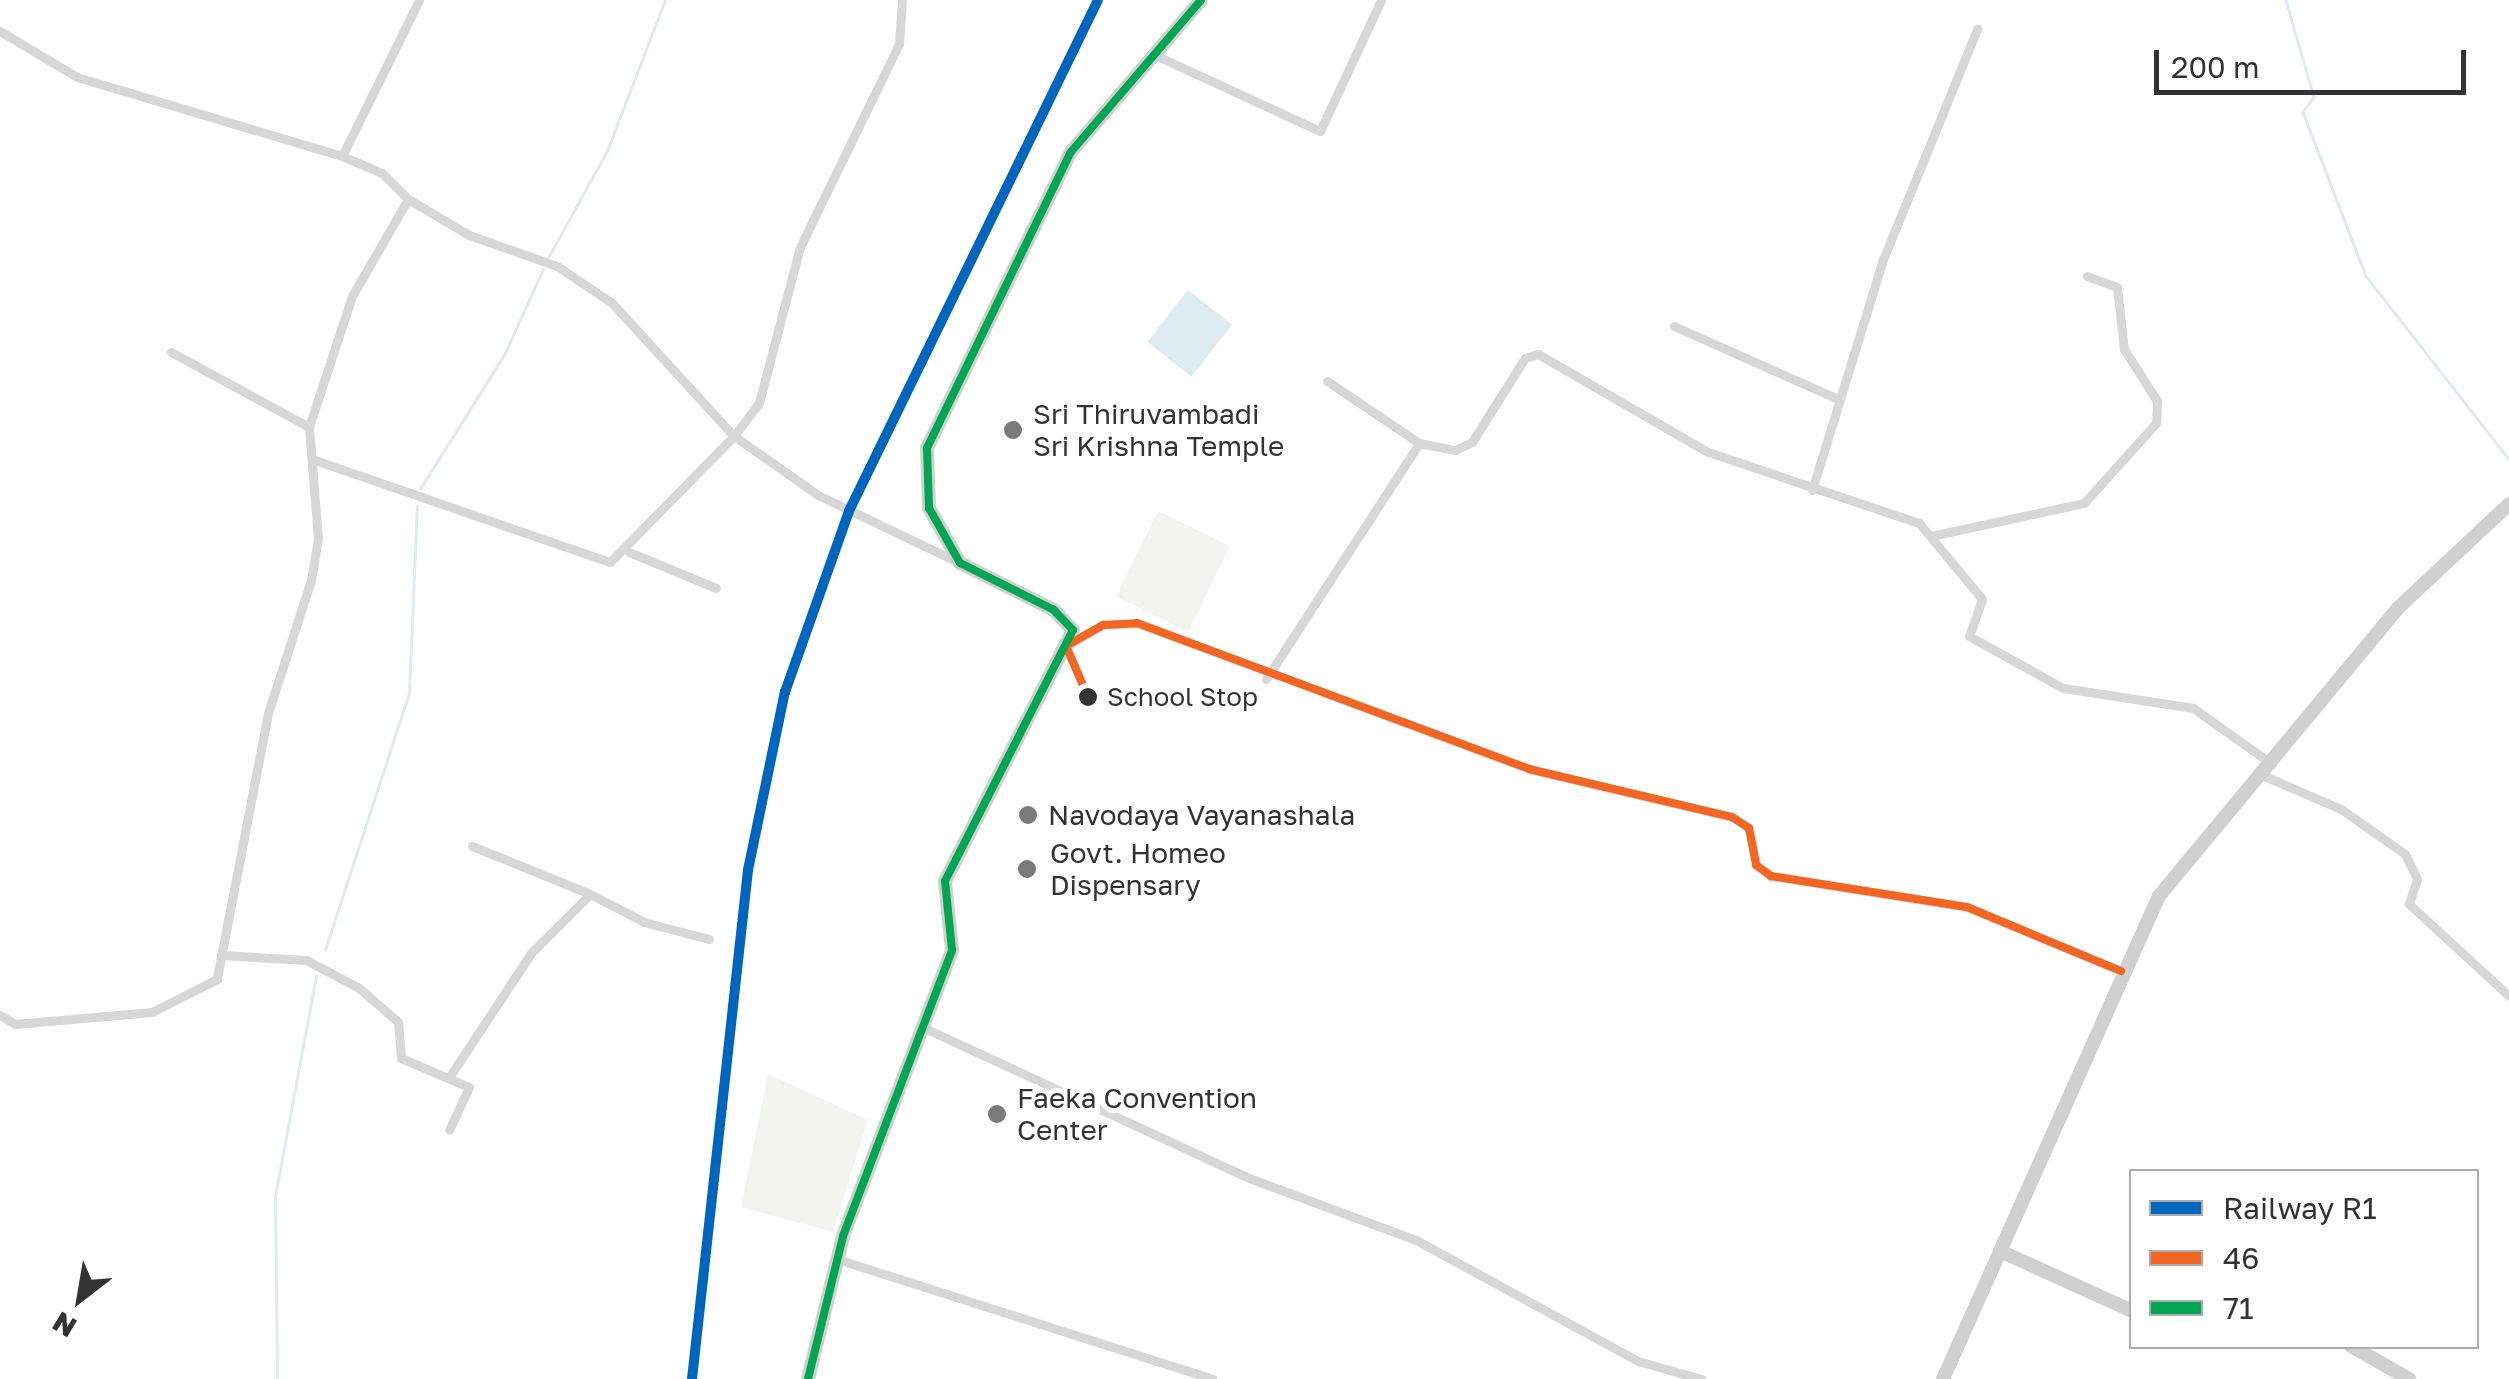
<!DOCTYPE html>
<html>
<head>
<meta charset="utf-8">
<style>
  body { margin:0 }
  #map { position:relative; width:2509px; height:1379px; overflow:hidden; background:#fff; font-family:"Golos Text",sans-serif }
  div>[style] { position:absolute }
  .green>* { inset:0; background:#f1f5ed; transform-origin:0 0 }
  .water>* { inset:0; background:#ddebf3; transform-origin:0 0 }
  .stream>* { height:2.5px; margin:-1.25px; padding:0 1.25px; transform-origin:1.25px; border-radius:1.25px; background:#ddebf3 }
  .minor>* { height:9px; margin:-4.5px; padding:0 4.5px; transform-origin:4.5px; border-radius:4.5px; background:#d7d7d7 }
  .secondary>* { height:14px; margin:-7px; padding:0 7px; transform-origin:7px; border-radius:7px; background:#d0d0d0 }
  .bus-1>* { height:8px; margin:-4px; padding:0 4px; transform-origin:4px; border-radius:4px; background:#f26522 }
  .bus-2>* { height:8px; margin:-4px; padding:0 4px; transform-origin:4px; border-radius:4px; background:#00a651 }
  .rail-1>* { height:10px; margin:-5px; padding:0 5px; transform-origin:5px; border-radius:5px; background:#0065bd }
  .dots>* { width:28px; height:28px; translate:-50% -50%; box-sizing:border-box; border:5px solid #fff; border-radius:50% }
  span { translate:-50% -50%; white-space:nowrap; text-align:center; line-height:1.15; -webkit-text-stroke:10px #fff; paint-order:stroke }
  .bus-label { font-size:26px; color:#333 }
  .left { translate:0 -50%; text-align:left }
  .poi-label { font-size:28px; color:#333 }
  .legend { position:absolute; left:2129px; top:1169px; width:350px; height:180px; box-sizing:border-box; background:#fff; border:2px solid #adadad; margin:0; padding:12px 18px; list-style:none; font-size:30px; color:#333 }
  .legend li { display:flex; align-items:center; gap:20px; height:50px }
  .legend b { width:50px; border:2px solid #adadad }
  .north { position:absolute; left:30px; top:1249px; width:100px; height:100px; -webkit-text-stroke:8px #fff; paint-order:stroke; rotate:211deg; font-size:28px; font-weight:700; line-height:40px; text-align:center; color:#333 }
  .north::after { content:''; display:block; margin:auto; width:35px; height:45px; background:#333; clip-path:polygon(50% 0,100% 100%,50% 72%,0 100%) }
  .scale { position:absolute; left:2154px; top:50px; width:312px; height:45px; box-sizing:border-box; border:5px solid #333; border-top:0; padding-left:12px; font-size:30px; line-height:35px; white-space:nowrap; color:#333; -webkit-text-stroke:8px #fff; paint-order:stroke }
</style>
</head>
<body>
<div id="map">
  <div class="green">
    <div style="left:1158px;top:511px;width:80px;height:95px;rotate:26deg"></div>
    <div style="clip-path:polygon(768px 1074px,868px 1120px,833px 1232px,741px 1207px)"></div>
  </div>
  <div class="water">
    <div style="left:1188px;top:290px;width:56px;height:66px;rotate:38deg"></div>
  </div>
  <div class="stream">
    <div style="left:2286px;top:0;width:101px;rotate:73.9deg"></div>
    <div style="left:2314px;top:97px;width:19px;rotate:126deg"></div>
    <div style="left:2303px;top:112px;width:176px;rotate:69deg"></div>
    <div style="left:2366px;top:276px;width:232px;rotate:52deg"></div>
    <div style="left:549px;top:256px;width:120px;rotate:-61.1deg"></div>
    <div style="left:607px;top:151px;width:162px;rotate:-69deg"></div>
    <div style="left:420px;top:489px;width:158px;rotate:-57.9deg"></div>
    <div style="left:504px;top:355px;width:94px;rotate:-65.6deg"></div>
    <div style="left:325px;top:950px;width:270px;rotate:-71.9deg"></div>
    <div style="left:409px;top:693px;width:187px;rotate:-87.6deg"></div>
    <div style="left:277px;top:1379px;width:182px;rotate:-90.6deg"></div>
    <div style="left:275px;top:1197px;width:225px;rotate:-79.5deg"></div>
  </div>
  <div class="minor">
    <div style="left:0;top:31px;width:90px;rotate:30.9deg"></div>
    <div style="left:77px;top:77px;width:277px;rotate:16.6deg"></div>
    <div style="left:342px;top:156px;width:43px;rotate:23deg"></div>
    <div style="left:382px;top:173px;width:37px;rotate:45deg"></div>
    <div style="left:408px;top:199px;width:112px;rotate:120deg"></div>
    <div style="left:352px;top:296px;width:138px;rotate:108.2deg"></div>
    <div style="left:309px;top:427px;width:112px;rotate:85.4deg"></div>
    <div style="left:318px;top:539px;width:42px;rotate:99.7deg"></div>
    <div style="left:311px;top:580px;width:140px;rotate:107.9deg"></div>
    <div style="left:268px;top:713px;width:271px;rotate:100.9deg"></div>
    <div style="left:217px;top:979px;width:73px;rotate:153.1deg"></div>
    <div style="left:152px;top:1012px;width:138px;rotate:175deg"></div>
    <div style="left:15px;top:1024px;width:17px;rotate:-149deg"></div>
    <div style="left:1153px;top:54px;width:184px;rotate:24.8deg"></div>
    <div style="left:1320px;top:131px;width:145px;rotate:-65deg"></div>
    <div style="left:342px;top:156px;width:174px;rotate:-63.7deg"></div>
    <div style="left:408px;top:199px;width:71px;rotate:30.5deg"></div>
    <div style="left:469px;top:235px;width:93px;rotate:19.4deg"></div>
    <div style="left:557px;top:266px;width:66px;rotate:33.9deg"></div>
    <div style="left:612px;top:303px;width:180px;rotate:47.5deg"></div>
    <div style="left:734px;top:436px;width:41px;rotate:-52.9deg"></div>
    <div style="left:759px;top:403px;width:161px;rotate:-75.3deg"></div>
    <div style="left:800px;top:247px;width:226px;rotate:-64deg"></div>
    <div style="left:899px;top:44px;width:44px;rotate:-86.1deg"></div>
    <div style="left:1674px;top:326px;width:180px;rotate:24deg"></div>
    <div style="left:171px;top:352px;width:157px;rotate:28.5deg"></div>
    <div style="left:1327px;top:381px;width:111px;rotate:34deg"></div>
    <div style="left:1419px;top:443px;width:37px;rotate:11deg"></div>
    <div style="left:1455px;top:450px;width:19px;rotate:-25deg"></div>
    <div style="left:1472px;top:442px;width:99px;rotate:-57.8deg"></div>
    <div style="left:1525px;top:358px;width:14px;rotate:-17deg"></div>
    <div style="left:1538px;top:354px;width:196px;rotate:30deg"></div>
    <div style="left:1708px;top:452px;width:223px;rotate:18.6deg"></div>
    <div style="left:1919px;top:523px;width:99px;rotate:50.3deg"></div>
    <div style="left:1982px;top:599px;width:39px;rotate:109deg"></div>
    <div style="left:1969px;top:636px;width:107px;rotate:29deg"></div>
    <div style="left:2063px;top:688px;width:132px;rotate:8.7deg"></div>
    <div style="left:2193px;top:708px;width:97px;rotate:35.3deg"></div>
    <div style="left:312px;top:459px;width:315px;rotate:19.1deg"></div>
    <div style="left:610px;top:562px;width:177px;rotate:-45.5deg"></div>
    <div style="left:734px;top:436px;width:103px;rotate:35.1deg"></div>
    <div style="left:818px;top:495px;width:155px;rotate:25.6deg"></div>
    <div style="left:1812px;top:490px;width:239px;rotate:-72.9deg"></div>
    <div style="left:1882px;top:262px;width:252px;rotate:-67.8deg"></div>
    <div style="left:1931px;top:536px;width:157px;rotate:-12.2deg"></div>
    <div style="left:2084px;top:503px;width:108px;rotate:-48deg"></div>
    <div style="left:2156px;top:423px;width:22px;rotate:-87deg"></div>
    <div style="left:2157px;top:401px;width:62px;rotate:-122.4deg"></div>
    <div style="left:2124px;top:349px;width:62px;rotate:-96.4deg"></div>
    <div style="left:2117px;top:287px;width:32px;rotate:-160deg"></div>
    <div style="left:629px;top:552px;width:94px;rotate:22.5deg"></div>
    <div style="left:1266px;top:679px;width:281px;rotate:-57deg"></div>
    <div style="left:1088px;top:697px;width:56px;rotate:-113.3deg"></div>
    <div style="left:1066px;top:646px;width:43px;rotate:-29.6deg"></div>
    <div style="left:1103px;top:625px;width:34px;rotate:-3deg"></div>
    <div style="left:1137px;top:623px;width:418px;rotate:20.4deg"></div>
    <div style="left:1529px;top:769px;width:209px;rotate:13.3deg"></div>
    <div style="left:1732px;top:817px;width:20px;rotate:33deg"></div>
    <div style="left:1749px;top:828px;width:38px;rotate:79deg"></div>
    <div style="left:1756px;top:865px;width:19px;rotate:36deg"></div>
    <div style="left:1771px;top:876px;width:198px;rotate:9deg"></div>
    <div style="left:1967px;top:907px;width:167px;rotate:22.6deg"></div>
    <div style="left:2262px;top:775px;width:86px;rotate:23.3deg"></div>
    <div style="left:2341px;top:809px;width:78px;rotate:35.1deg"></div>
    <div style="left:2405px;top:854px;width:28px;rotate:64deg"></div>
    <div style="left:2417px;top:879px;width:26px;rotate:108deg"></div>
    <div style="left:2409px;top:904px;width:136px;rotate:42.6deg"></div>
    <div style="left:472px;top:846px;width:127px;rotate:22.1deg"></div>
    <div style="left:221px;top:955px;width:85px;rotate:3.4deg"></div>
    <div style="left:306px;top:960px;width:60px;rotate:27.8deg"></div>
    <div style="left:359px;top:988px;width:52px;rotate:41.1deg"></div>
    <div style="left:398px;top:1022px;width:36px;rotate:85deg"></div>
    <div style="left:401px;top:1058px;width:74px;rotate:23.1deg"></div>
    <div style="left:469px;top:1087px;width:47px;rotate:114.9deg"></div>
    <div style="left:920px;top:1026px;width:362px;rotate:24.8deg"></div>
    <div style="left:1249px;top:1178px;width:178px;rotate:20.4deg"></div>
    <div style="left:1416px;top:1240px;width:253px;rotate:28.6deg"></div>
    <div style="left:1638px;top:1361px;width:66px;rotate:15.9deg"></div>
    <div style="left:450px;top:1076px;width:147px;rotate:-56.6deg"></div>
    <div style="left:531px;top:953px;width:83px;rotate:-45deg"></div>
    <div style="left:590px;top:894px;width:61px;rotate:27.4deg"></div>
    <div style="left:644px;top:922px;width:67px;rotate:14.7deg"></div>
    <div style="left:837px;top:1259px;width:394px;rotate:17.7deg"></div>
  </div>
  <div class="secondary">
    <div style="left:2000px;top:1251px;width:145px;rotate:24.4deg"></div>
    <div style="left:2351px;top:1346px;width:67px;rotate:29.6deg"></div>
    <div style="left:808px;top:1379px;width:147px;rotate:-76.2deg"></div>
    <div style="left:843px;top:1236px;width:306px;rotate:-69.1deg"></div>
    <div style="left:952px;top:950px;width:69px;rotate:-95.8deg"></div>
    <div style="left:945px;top:881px;width:282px;rotate:-63deg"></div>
    <div style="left:1073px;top:630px;width:28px;rotate:-134deg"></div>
    <div style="left:1054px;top:610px;width:105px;rotate:-153.4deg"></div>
    <div style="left:960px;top:563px;width:63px;rotate:-119.4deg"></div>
    <div style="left:929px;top:508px;width:60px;rotate:-91.9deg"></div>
    <div style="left:927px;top:448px;width:328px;rotate:-64.1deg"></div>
    <div style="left:1070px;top:153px;width:201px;rotate:-49.4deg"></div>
    <div style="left:1943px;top:1379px;width:529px;rotate:-65.91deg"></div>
    <div style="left:2159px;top:896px;width:374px;rotate:-50.3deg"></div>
    <div style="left:2398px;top:608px;width:152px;rotate:-43.1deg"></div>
  </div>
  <div class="bus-1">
    <div style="left:1088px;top:697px;width:56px;rotate:-113.3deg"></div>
    <div style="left:1066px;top:646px;width:43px;rotate:-29.6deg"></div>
    <div style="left:1103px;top:625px;width:34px;rotate:-3deg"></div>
    <div style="left:1137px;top:623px;width:418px;rotate:20.4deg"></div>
    <div style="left:1529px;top:769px;width:209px;rotate:13.3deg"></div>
    <div style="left:1732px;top:817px;width:20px;rotate:33deg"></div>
    <div style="left:1749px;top:828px;width:38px;rotate:79deg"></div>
    <div style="left:1756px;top:865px;width:19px;rotate:36deg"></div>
    <div style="left:1771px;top:876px;width:198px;rotate:9deg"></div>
    <div style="left:1967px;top:907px;width:167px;rotate:22.6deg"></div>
  </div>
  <div class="bus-2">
    <div style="left:808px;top:1379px;width:147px;rotate:-76.2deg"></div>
    <div style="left:843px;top:1236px;width:306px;rotate:-69.1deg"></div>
    <div style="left:952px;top:950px;width:69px;rotate:-95.8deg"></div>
    <div style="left:945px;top:881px;width:282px;rotate:-63deg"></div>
    <div style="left:1073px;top:630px;width:28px;rotate:-134deg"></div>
    <div style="left:1054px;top:610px;width:105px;rotate:-153.4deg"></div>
    <div style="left:960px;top:563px;width:63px;rotate:-119.4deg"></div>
    <div style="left:929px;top:508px;width:60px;rotate:-91.9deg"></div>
    <div style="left:927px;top:448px;width:328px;rotate:-64.1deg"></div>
    <div style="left:1070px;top:153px;width:201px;rotate:-49.4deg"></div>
  </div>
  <div class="rail-1">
    <div style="left:692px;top:1379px;width:512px;rotate:-83.72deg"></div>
    <div style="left:748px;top:870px;width:182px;rotate:-78.3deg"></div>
    <div style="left:785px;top:692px;width:192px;rotate:-70.5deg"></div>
    <div style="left:849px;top:511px;width:568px;rotate:-64.02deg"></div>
  </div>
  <div class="dots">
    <div style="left:1013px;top:430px;background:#7a7a7a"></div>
    <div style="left:1088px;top:697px;background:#333"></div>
    <div style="left:1028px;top:815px;background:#7a7a7a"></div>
    <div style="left:1027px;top:869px;background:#7a7a7a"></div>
    <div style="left:997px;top:1114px;background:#7a7a7a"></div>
  </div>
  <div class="bus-label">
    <span class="left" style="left:1107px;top:697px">School Stop</span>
  </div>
  <div class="poi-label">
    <span class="left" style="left:1033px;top:430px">Sri Thiruvambadi<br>Sri Krishna Temple</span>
    <span class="left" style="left:1048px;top:815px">Navodaya Vayanashala</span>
    <span class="left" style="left:1050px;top:869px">Govt. Homeo<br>Dispensary</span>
    <span class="left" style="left:1017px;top:1114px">Faeka Convention<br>Center</span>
  </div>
  <ul class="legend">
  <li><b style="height:12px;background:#0065bd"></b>Railway R1</li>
  <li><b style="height:12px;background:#f26522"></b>46</li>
  <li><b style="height:12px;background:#00a651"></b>71</li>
  </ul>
  <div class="north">N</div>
  <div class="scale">200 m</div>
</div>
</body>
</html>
